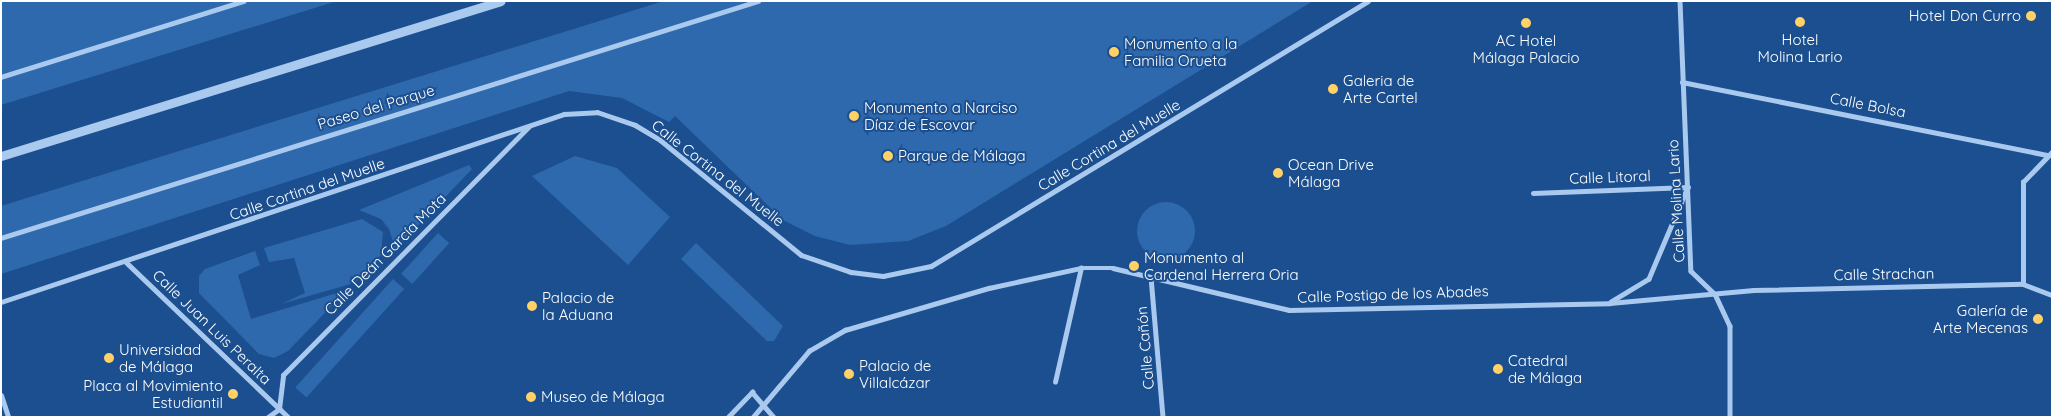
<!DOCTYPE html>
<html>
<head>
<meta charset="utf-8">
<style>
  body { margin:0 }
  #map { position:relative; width:2053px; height:418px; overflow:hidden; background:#1b4f8f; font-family:Quicksand,sans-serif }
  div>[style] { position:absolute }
  .green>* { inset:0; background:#2e69ad; transform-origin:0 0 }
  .round { border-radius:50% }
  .pedestrian>* { height:4.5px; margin:-2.25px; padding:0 2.25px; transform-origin:2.25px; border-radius:2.25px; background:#a9c9ee }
  .minor>* { height:5px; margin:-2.5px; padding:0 2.5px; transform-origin:2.5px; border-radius:2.5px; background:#a9c9ee }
  .tertiary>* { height:9px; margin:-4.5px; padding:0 4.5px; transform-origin:4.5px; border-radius:4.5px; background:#a9c9ee }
  .dots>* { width:14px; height:14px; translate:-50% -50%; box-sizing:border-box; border:2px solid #1b4f8f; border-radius:50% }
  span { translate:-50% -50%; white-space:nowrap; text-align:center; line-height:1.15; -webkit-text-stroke:4px #1b4f8f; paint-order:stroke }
  .poi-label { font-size:15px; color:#fff }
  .right { translate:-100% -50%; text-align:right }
  .left { translate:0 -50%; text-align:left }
  .street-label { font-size:15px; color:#fff }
  .frame { position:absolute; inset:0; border:2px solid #fff; pointer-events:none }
</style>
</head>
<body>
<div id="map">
  <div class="green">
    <div style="clip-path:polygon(1px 1px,337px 1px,1px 105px)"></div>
    <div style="clip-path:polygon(664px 1px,1313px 1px,946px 226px,908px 241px,850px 245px,815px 236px,783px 220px,675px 116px,669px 122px,622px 98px,569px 91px,1px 274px,1px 206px)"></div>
    <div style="clip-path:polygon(575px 156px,617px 168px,670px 217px,628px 265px,532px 176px)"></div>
    <div style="clip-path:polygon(469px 165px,472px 169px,390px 255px,393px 242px,389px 229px,381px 219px,359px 210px)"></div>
    <div class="round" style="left:1137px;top:202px;width:58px;height:58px"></div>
    <div style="clip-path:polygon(362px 219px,383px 232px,381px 255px,354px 283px,281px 304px,305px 293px,294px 258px,269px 262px,264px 248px)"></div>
    <div style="left:438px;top:233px;width:15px;height:55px;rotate:42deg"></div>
    <div style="clip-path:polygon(696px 243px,783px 326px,774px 341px,767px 341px,681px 259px)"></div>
    <div style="clip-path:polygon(255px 251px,260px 265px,238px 275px,251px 319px,347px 290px,288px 351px,274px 358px,259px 354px,199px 293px,199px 276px,205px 269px)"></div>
    <div style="left:393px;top:279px;width:15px;height:146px;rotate:42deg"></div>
  </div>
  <div class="pedestrian">
    <div style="left:1680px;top:1px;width:270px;rotate:87.7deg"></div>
    <div style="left:1691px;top:271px;width:33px;rotate:44deg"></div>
    <div style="left:1715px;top:294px;width:35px;rotate:65deg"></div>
    <div style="left:1730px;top:326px;width:91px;rotate:90deg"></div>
    <div style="left:1px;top:77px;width:254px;rotate:-17.4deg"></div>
    <div style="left:1682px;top:82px;width:373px;rotate:11.3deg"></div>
    <div style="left:1533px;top:193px;width:155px;rotate:-2.2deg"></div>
    <div style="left:1688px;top:187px;width:100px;rotate:113deg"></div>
    <div style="left:1649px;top:279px;width:44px;rotate:148.8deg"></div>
    <div style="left:1px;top:238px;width:793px;rotate:-17.38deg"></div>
    <div style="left:127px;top:263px;width:223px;rotate:43.7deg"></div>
    <div style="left:1151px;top:277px;width:141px;rotate:85.1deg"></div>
    <div style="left:2023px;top:284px;width:102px;rotate:-90deg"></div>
    <div style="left:2023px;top:182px;width:42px;rotate:-46deg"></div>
    <div style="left:1055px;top:382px;width:117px;rotate:-77.2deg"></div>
    <div style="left:279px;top:409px;width:34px;rotate:-83deg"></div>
    <div style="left:283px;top:375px;width:349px;rotate:-45.3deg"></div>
    <div style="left:268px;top:417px;width:14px;rotate:-36deg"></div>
    <div style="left:728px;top:417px;width:35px;rotate:-46deg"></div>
    <div style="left:752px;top:392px;width:33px;rotate:49deg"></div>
    <div style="left:753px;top:417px;width:87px;rotate:-49.7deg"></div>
    <div style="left:809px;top:351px;width:42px;rotate:-30.3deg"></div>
    <div style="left:845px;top:330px;width:150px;rotate:-16.3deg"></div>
    <div style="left:989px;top:288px;width:94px;rotate:-12.3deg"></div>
    <div style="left:1081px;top:268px;width:32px"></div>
    <div style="left:1113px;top:268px;width:181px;rotate:13.4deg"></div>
    <div style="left:1289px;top:310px;width:321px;rotate:-1.2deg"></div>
    <div style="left:1610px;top:303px;width:144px;rotate:-5.2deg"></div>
    <div style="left:1753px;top:290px;width:270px;rotate:-1.3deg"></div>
    <div style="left:2023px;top:284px;width:31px;rotate:21deg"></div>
  </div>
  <div class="minor">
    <div style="left:1px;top:302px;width:594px;rotate:-18.47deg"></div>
    <div style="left:564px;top:114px;width:33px;rotate:-3deg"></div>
    <div style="left:597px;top:112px;width:40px;rotate:18.9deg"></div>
    <div style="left:635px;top:125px;width:29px;rotate:31deg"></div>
    <div style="left:660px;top:140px;width:182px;rotate:39.2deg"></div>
    <div style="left:801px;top:255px;width:53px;rotate:18.8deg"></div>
    <div style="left:851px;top:272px;width:32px;rotate:7deg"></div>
    <div style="left:883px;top:276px;width:49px;rotate:-11.8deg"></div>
    <div style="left:931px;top:266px;width:511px;rotate:-31.23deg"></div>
    <div style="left:1px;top:395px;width:23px;rotate:72deg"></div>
  </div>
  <div class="tertiary">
    <div style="left:1px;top:156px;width:523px;rotate:-17.22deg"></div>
  </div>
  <div class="dots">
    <div style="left:2031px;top:16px;background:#ffd166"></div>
    <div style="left:1800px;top:22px;background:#ffd166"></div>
    <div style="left:1526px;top:23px;background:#ffd166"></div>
    <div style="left:1114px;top:52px;background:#ffd166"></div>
    <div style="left:1333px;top:89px;background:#ffd166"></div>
    <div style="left:854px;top:116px;background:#ffd166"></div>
    <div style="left:888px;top:156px;background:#ffd166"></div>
    <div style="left:1278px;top:173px;background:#ffd166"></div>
    <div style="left:1134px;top:266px;background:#ffd166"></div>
    <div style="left:532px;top:306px;background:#ffd166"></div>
    <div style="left:2038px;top:319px;background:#ffd166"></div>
    <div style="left:109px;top:358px;background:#ffd166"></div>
    <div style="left:1498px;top:369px;background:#ffd166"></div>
    <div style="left:849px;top:374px;background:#ffd166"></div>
    <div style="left:233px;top:394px;background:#ffd166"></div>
    <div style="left:531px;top:397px;background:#ffd166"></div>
  </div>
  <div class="poi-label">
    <span class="right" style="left:2021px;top:16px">Hotel Don Curro</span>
    <span style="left:1800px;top:48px">Hotel<br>Molina Lario</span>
    <span style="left:1526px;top:49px">AC Hotel<br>Málaga Palacio</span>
    <span class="left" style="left:1124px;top:52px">Monumento a la<br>Familia Orueta</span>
    <span class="left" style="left:1343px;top:89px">Galeria de<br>Arte Cartel</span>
    <span class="left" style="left:864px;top:116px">Monumento a Narciso<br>Díaz de Escovar</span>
    <span class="left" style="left:898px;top:156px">Parque de Málaga</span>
    <span class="left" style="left:1288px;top:173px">Ocean Drive<br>Málaga</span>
    <span class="left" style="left:1144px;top:266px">Monumento al<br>Cardenal Herrera Oria</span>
    <span class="left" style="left:542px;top:306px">Palacio de<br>la Aduana</span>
    <span class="right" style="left:2028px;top:319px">Galería de<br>Arte Mecenas</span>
    <span class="left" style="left:119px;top:358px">Universidad<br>de Málaga</span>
    <span class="left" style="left:1508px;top:369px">Catedral<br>de Málaga</span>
    <span class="left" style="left:859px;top:374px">Palacio de<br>Villalcázar</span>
    <span class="right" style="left:223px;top:394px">Placa al Movimiento<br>Estudiantil</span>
    <span class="left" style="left:541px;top:397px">Museo de Málaga</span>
  </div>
  <div class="street-label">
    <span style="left:1868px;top:105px;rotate:11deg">Calle Bolsa</span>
    <span style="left:376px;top:107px;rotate:-17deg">Paseo del Parque</span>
    <span style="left:1109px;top:145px;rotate:-31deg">Calle Cortina del Muelle</span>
    <span style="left:718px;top:173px;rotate:38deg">Calle Cortina del Muelle</span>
    <span style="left:1610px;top:177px;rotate:-2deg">Calle Litoral</span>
    <span style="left:307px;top:189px;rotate:-19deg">Calle Cortina del Muelle</span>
    <span style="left:1676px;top:201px;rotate:-93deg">Calle Molina Lario</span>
    <span style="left:385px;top:254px;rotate:-45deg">Calle Deán García Mota</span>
    <span style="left:1884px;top:274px;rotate:-1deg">Calle Strachan</span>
    <span style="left:1393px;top:294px;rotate:-2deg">Calle Postigo de los Abades</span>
    <span style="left:212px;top:327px;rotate:44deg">Calle Juan Luis Peralta</span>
    <span style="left:1145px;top:348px;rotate:-95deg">Calle Cañón</span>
  </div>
  <div class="frame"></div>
</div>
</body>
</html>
